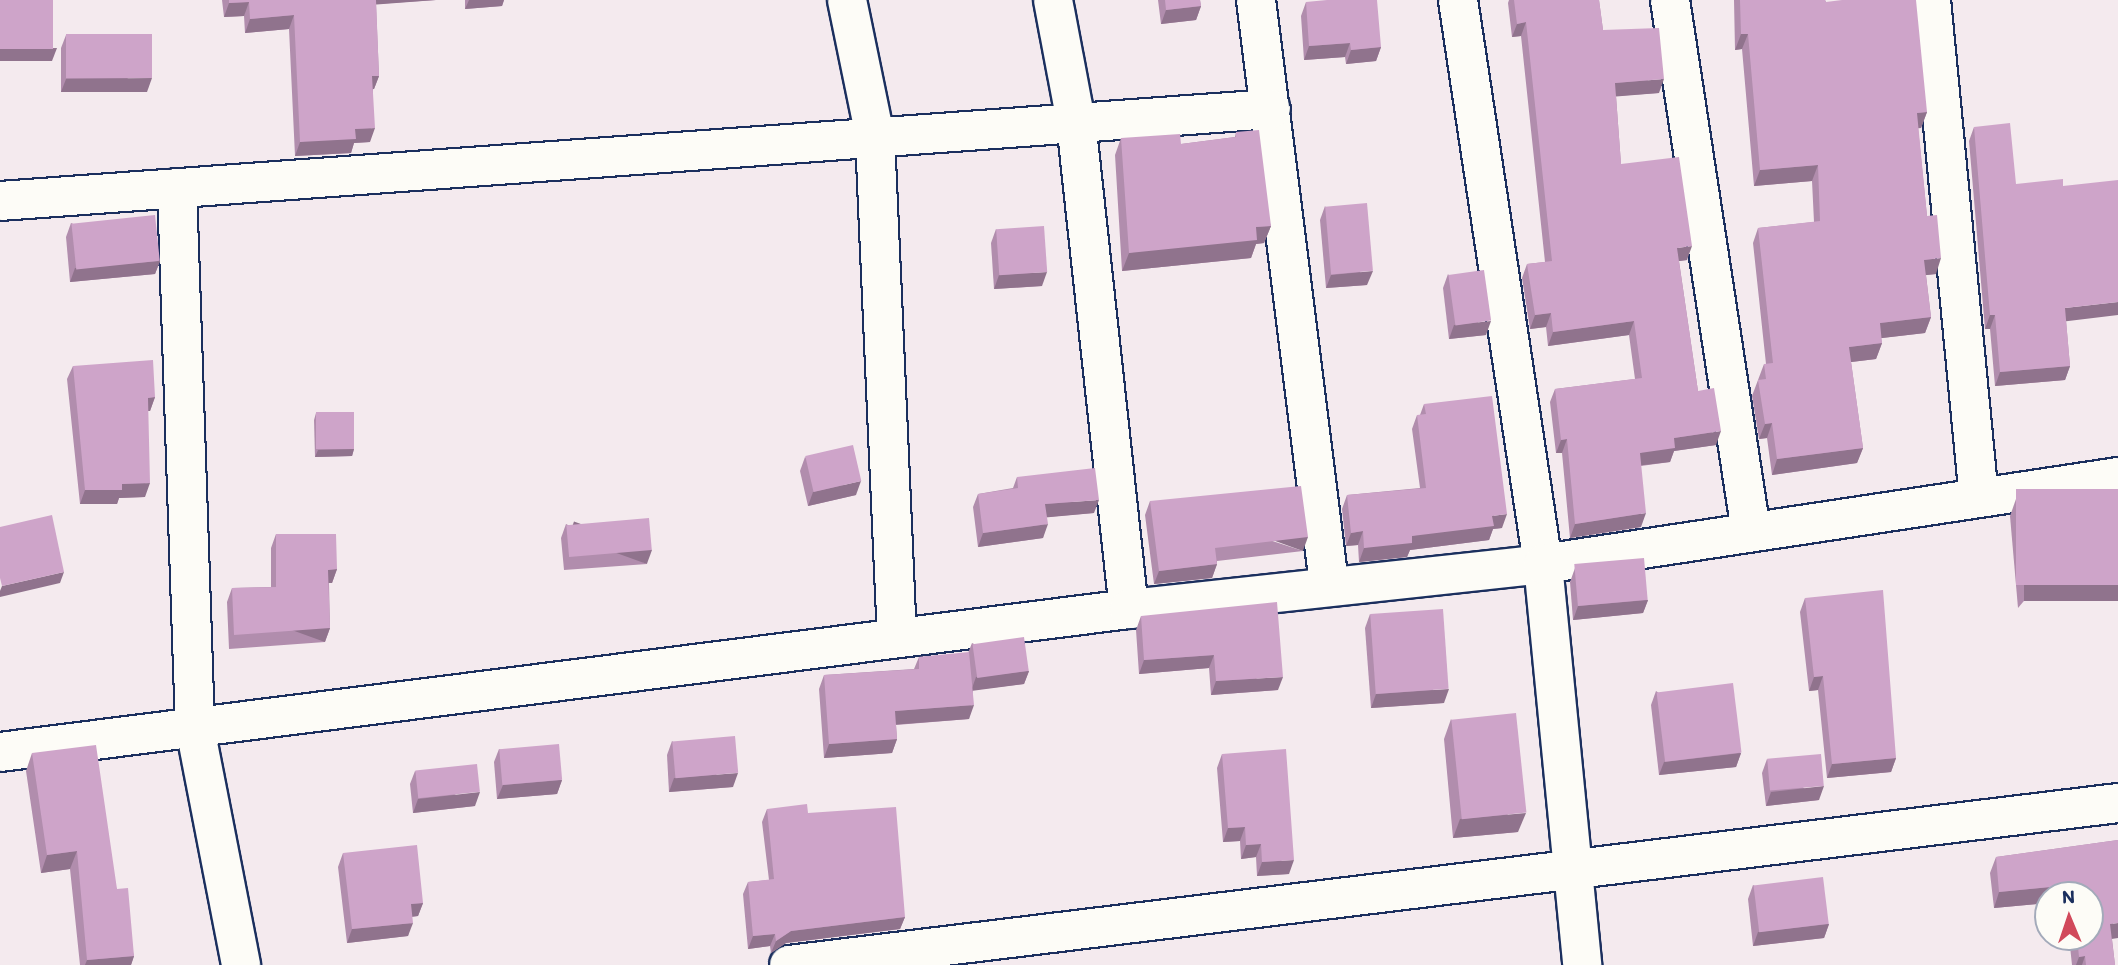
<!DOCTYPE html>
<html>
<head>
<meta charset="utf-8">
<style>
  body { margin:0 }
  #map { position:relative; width:2118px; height:965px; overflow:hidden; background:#f4eaee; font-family:Itim,sans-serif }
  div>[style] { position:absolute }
  .roads { filter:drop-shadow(2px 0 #1b2f5e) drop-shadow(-2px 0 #1b2f5e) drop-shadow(0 2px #1b2f5e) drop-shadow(0 -2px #1b2f5e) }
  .minor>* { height:38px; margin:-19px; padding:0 19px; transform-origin:19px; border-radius:19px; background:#fdfcf7 }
  .wall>* { inset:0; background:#b18dad }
  .shaded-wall>* { inset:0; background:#90738d; transform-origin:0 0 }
  .building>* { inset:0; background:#cea4c9; transform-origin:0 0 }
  span { translate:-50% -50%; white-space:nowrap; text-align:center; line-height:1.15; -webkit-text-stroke:5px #fdfcf7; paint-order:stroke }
  .north { position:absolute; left:2034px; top:881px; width:70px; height:70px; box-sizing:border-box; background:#fdfcf7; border:2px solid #a3aaba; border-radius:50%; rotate:358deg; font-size:19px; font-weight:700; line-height:28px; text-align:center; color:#1b2f5e }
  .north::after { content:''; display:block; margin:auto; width:24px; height:32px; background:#d1495b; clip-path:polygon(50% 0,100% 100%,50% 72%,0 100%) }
</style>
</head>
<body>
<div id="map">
  <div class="roads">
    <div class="minor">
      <div style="left:847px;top:0;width:140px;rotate:78.4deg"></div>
      <div style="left:875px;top:137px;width:501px;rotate:87.49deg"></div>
      <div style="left:1053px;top:0;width:124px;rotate:79.3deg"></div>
      <div style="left:1076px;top:122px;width:490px;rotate:83.8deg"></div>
      <div style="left:1256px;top:0;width:589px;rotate:82.87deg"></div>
      <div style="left:1458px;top:0;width:570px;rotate:81.43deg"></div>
      <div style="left:1543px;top:564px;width:403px;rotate:84.4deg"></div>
      <div style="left:1670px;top:0;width:538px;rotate:81.34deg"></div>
      <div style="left:1931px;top:0;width:499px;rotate:84.5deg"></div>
      <div style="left:177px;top:188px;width:540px;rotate:88.09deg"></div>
      <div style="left:195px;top:728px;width:241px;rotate:79deg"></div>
      <div style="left:0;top:201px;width:1274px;rotate:-4.14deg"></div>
      <div style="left:0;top:752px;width:1138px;rotate:-7.22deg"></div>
      <div style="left:1129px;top:609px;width:416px;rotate:-6.2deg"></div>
      <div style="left:1543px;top:564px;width:582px;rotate:-8.6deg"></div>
      <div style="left:789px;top:965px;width:1339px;rotate:-6.95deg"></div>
    </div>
  </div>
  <div class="wall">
    <div style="clip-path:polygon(222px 0,436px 0,376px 4px,379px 76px,374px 89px,373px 89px,370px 142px,354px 143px,351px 153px,295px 156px,289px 29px,245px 33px,244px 16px,224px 17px)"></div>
    <div style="clip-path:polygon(465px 0,504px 0,502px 6px,465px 9px)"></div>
    <div style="clip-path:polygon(1158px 0,1200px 0,1201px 6px,1196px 20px,1161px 24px)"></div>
    <div style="clip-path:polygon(1509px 0,1599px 0,1603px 30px,1659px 93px,1616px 96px,1621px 164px,1687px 260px,1679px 261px,1698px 391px,1716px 445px,1674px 451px,1670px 462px,1641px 466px,1641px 527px,1570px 538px,1562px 453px,1556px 453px,1550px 402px,1555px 389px,1635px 379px,1629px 335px,1548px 346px,1546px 327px,1530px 329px,1522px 278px,1527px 264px,1545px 262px,1521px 36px,1512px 37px,1508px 3px)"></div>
    <div style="clip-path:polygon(1734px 0,1825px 0,1826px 2px,1927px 112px,1921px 128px,1918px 128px,1927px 216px,1936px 274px,1926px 275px,1931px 317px,1925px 333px,1881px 338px,1882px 343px,1876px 359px,1851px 362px,1863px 448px,1857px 463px,1772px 475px,1767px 438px,1759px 439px,1752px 396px,1764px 364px,1766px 364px,1753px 243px,1758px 228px,1814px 222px,1812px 181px,1754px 186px,1742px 49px,1735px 50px)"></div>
    <div style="clip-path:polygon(1306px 2px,1381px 47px,1376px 61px,1346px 64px,1345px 57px,1304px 60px,1301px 16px)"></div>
    <div style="clip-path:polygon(66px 35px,147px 92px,61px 92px,61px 48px)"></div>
    <div style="clip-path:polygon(1974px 127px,2066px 321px,2070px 366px,2065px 380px,1995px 386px,1990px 329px,1985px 329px,1969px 141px)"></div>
    <div style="clip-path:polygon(1236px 132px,1271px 226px,1264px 243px,1256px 244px,1251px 258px,1122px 271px,1115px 155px,1121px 138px,1181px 144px,1235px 137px)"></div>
    <div style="clip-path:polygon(1325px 206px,1367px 285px,1326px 288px,1320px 220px)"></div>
    <div style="clip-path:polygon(71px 223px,160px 261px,155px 274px,70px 282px,66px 237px)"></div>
    <div style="clip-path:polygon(996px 229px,1042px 286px,994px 289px,991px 243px)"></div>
    <div style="clip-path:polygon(1448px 274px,1486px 335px,1449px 339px,1443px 288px)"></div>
    <div style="clip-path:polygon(73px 366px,155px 397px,150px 411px,148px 411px,145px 497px,119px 498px,117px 504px,80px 504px,67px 379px)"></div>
    <div style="clip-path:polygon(1424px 404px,1502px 528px,1493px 529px,1489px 540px,1410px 550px,1407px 557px,1359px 562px,1358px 545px,1346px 546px,1342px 509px,1347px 495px,1420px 488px,1412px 429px,1417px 415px,1420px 415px)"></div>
    <div style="clip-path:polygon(316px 413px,354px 449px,352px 456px,315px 457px,314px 420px)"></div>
    <div style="clip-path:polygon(805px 457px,856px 495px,808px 506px,800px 471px)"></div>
    <div style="clip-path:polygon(1017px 477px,1094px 513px,1047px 517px,1043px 538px,978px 547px,973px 507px,978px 494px,1013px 488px)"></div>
    <div style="clip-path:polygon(2118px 489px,2018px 608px,2010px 516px,2016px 499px)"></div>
    <div style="clip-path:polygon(1150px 501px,1303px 551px,1217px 561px,1217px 564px,1212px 578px,1154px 584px,1145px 515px)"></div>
    <div style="clip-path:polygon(566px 524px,647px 564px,564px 570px,561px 538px)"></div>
    <div style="clip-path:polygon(276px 534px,337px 569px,332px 583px,329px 583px,330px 628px,325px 642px,229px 649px,227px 602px,232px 588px,271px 587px,271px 548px)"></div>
    <div style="clip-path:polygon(1575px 568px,1648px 600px,1643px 613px,1573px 620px,1570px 582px)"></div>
    <div style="clip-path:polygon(1805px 598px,1896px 758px,1891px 772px,1827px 778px,1818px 690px,1809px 691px,1800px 612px)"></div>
    <div style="clip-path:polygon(1370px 614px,1444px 703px,1371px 708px,1365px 628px)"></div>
    <div style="clip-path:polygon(1141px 616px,1278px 690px,1211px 695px,1209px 668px,1139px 674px,1136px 630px)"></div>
    <div style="clip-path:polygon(972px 643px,1029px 671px,1024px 684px,973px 690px,969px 719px,896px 725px,897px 739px,892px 753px,824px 758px,819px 689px,824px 675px,914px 669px,919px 657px,968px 653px)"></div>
    <div style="clip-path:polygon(1656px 691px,1741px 753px,1736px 767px,1659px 775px,1651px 705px)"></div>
    <div style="clip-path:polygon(1451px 719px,1518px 832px,1453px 838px,1444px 739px)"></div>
    <div style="clip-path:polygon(672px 741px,733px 787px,669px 792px,667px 755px)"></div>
    <div style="clip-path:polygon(499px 749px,562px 780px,557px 794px,497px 799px,494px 762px)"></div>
    <div style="clip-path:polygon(32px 753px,117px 889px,134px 956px,131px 965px,80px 965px,70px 869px,41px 873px,26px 771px)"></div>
    <div style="clip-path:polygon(1222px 754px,1289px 874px,1257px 876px,1256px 857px,1241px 859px,1240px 841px,1223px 842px,1217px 768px)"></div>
    <div style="clip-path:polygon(1767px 759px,1819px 800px,1766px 806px,1762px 773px)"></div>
    <div style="clip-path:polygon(415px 771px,475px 806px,413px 813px,410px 784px)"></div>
    <div style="clip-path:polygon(767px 809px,808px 813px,905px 917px,900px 929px,786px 943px,771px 953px,770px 946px,748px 949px,743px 894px,748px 882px,769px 880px,762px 822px)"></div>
    <div style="clip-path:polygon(2118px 840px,2112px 939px,2115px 965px,2072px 965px,2069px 937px,2090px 937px,2090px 895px,2048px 895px,2048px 903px,1994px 908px,1990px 873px,1996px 857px)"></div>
    <div style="clip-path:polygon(343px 853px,423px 903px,418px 916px,412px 917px,408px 936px,347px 943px,338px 867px)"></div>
    <div style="clip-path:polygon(1753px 885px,1829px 924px,1824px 938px,1753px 946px,1748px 899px)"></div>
  </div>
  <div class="shaded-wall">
    <div style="clip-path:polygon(372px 0,436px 0,370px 5px)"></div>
    <div style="clip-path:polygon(469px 0,504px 0,502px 6px,465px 9px)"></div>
    <div style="clip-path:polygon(249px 2px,244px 16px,224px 17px,229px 3px)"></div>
    <div style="clip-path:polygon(1201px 6px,1196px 20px,1161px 24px,1166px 10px)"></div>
    <div style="clip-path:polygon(294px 15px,289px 29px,245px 33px,250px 19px)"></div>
    <div style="clip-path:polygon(1526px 22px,1521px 36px,1512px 37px,1517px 24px)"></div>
    <div style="clip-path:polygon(1741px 34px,1748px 34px,1742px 49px,1735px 50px)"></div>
    <div style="clip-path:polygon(1350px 43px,1345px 57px,1304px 60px,1309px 46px)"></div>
    <div style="clip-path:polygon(1381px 47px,1376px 61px,1346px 64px,1351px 50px)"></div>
    <div style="clip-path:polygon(57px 48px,52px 61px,0 61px,0 49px)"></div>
    <div style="clip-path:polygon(372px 76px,379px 76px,374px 89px,367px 90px)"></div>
    <div style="clip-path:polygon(152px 78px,147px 92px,61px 92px,66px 79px)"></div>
    <div style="clip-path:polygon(1664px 79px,1659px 93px,1610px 97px,1615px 83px)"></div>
    <div style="clip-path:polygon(1927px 112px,1921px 128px,1911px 129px,1917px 113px)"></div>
    <div style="clip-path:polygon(375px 128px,370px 142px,354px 143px,351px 153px,295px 156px,300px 142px,355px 129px)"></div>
    <div style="clip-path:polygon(1818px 165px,1812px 181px,1754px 186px,1760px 170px)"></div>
    <div style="clip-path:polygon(1271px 226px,1264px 243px,1256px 244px,1251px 258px,1122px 271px,1129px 253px,1256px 227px)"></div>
    <div style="clip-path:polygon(1692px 246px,1687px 260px,1672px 262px,1677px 248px)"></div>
    <div style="clip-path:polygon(1941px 258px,1936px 274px,1918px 276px,1924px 260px)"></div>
    <div style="clip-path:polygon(160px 261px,155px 274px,70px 282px,75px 268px)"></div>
    <div style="clip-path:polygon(1373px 271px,1367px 285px,1326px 288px,1331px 275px)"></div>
    <div style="clip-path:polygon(1047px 272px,1042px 286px,994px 289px,999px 275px)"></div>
    <div style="clip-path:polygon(2118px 302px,2118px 315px,2060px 322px,2065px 308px)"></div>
    <div style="clip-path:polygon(1551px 313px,1546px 327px,1530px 329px,1535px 315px)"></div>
    <div style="clip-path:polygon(1990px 315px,1995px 315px,1990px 329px,1985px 329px)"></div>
    <div style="clip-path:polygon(1931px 317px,1925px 333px,1874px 339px,1880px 323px)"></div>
    <div style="clip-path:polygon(1491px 321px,1486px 335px,1449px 339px,1454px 325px)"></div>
    <div style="clip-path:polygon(1634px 321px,1629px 335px,1548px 346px,1553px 332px)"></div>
    <div style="clip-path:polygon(1882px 343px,1876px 359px,1843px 363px,1849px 347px)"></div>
    <div style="clip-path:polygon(2070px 366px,2065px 380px,1995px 386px,2000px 372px)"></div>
    <div style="clip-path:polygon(155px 397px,150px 411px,143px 411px,148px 398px)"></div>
    <div style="clip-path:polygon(1772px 423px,1767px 438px,1759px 439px,1765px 424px)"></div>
    <div style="clip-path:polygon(1721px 431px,1716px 445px,1674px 451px,1670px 462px,1635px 466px,1640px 453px,1674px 438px)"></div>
    <div style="clip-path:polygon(1567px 439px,1562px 453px,1556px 453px,1561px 440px)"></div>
    <div style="clip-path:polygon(1863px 448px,1857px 463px,1772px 475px,1777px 459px)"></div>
    <div style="clip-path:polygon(354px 449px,352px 456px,315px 457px,318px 450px)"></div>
    <div style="clip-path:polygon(861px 481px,856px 495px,808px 506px,813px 492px)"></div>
    <div style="clip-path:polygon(150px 483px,145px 497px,119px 498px,117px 504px,80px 504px,85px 490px,122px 484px)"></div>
    <div style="clip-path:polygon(1099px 500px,1094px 513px,1040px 518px,1045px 504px)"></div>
    <div style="clip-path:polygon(1646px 513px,1641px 527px,1570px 538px,1575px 524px)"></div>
    <div style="clip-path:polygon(1507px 514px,1502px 528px,1493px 529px,1489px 540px,1410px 550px,1407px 557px,1359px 562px,1364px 548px,1492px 516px)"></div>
    <div style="clip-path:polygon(1048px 524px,1043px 538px,978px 547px,983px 533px)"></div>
    <div style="clip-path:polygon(1363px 531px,1358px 545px,1346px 546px,1351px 533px)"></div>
    <div style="left:1308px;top:537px;width:15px;height:94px;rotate:110deg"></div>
    <div style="left:652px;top:550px;width:15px;height:83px;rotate:110deg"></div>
    <div style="clip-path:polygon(1217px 564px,1212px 578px,1154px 584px,1159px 571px)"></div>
    <div style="clip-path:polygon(337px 569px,332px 583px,323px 583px,328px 570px)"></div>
    <div style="clip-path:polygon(64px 572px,60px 583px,0 597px,0 591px,2px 586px)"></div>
    <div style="left:2118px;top:585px;width:16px;height:94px;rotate:90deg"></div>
    <div style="clip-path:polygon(1648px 600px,1643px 613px,1573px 620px,1578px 606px)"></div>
    <div style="left:330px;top:628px;width:15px;height:96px;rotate:110deg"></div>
    <div style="clip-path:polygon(1214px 655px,1209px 668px,1139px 674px,1144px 660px)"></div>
    <div style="clip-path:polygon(1029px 671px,1024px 684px,971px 691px,976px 677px)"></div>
    <div style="clip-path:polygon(1823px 676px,1818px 690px,1809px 691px,1814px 677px)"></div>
    <div style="clip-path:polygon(1283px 677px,1278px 690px,1211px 695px,1216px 681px)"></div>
    <div style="clip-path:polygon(1449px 689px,1444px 703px,1371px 708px,1376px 694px)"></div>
    <div style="clip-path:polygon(974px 705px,969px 719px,890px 725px,895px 711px)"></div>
    <div style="clip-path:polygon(897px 739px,892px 753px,824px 758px,829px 744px)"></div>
    <div style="clip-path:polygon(1741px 753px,1736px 767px,1659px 775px,1664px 762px)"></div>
    <div style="clip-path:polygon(1896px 758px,1891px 772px,1827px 778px,1832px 764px)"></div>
    <div style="clip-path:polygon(738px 773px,733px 787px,669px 792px,674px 778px)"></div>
    <div style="clip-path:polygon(562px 780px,557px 794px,497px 799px,503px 785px)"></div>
    <div style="clip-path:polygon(1824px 786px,1819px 800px,1766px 806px,1771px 792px)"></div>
    <div style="clip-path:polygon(480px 792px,475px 806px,413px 813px,418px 799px)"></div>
    <div style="clip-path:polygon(1526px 813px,1518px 832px,1453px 838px,1460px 819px)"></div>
    <div style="clip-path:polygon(1245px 827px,1240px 841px,1223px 842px,1228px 828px)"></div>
    <div style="clip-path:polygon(1261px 844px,1256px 857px,1241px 859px,1246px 845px)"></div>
    <div style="clip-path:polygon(77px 851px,70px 869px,41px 873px,47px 855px)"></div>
    <div style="clip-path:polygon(1294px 860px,1289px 874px,1257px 876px,1262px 862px)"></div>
    <div style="clip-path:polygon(2071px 885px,2068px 895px,2048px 895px,2048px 903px,1994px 908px,1999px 892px)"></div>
    <div style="clip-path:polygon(423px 903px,418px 916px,406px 917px,411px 904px)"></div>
    <div style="clip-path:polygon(905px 917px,900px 929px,786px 943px,771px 953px,776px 941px,791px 931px)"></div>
    <div style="clip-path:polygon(413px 923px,408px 936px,347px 943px,352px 929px)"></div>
    <div style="clip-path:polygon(2118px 923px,2118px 938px,2105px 940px,2110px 924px)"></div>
    <div style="clip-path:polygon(1829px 924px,1824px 938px,1753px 946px,1758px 932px)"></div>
    <div style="clip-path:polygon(775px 934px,770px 946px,748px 949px,753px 936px)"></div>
    <div style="clip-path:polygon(134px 956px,131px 965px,85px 965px,87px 960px)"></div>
    <div style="clip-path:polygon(2085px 956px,2082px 965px,2076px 965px,2079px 957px)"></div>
  </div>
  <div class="building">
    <div style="left:0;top:0;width:53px;height:49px"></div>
    <div style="clip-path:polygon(229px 0,376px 0,379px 76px,372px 76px,375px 128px,355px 129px,356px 139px,300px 142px,294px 15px,250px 19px,249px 2px,229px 3px)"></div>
    <div style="clip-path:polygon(1165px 0,1200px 0,1201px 6px,1166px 10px)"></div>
    <div style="clip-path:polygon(1327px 0,1377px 0,1381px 47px,1351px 50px,1350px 43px,1309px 46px,1306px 2px)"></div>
    <div style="clip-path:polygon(1514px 0,1599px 0,1603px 30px,1659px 28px,1664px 79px,1615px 83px,1621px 164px,1679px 157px,1692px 246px,1677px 248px,1698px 391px,1714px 388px,1721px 431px,1674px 438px,1675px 448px,1640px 453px,1646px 513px,1575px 524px,1567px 439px,1561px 440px,1555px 389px,1642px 378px,1634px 321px,1553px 332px,1551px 313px,1535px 315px,1527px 264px,1552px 261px,1526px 22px,1517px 24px)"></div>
    <div style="clip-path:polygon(1740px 0,1825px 0,1826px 2px,1842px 0,1916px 0,1927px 112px,1917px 113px,1927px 216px,1937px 215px,1941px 258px,1924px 260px,1931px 317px,1880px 323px,1882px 343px,1849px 347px,1863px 448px,1777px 459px,1772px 423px,1765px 424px,1758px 380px,1766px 379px,1764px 364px,1773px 363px,1758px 228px,1820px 221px,1818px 165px,1760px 170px,1748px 34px,1741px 34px)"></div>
    <div style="left:152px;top:34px;width:44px;height:86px;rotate:90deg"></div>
    <div style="clip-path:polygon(2010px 123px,2016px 184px,2063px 179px,2063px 186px,2118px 180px,2118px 302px,2065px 308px,2070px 366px,2000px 372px,1995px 315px,1990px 315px,1974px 127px)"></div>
    <div style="clip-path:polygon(1259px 130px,1271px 226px,1256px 227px,1257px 240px,1129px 253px,1121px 138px,1180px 134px,1181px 144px,1236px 137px,1236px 132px)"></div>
    <div style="left:1367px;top:203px;width:68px;height:42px;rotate:85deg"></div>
    <div style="left:155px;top:215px;width:46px;height:84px;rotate:84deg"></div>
    <div style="left:1044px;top:226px;width:46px;height:48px;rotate:86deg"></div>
    <div style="left:1484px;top:270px;width:51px;height:36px;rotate:82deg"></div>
    <div style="clip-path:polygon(153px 360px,155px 397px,148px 398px,150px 483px,122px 484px,122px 490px,85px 490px,73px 366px)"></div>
    <div style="clip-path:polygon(1492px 396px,1507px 514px,1492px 516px,1494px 526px,1412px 536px,1412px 543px,1364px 548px,1363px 531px,1351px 533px,1347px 495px,1426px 488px,1417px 415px,1426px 414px,1424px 404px)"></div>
    <div style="left:354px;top:412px;width:37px;height:38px;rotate:90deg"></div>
    <div style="left:853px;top:445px;width:37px;height:49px;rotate:77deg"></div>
    <div style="clip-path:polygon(1095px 468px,1099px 500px,1045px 504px,1048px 524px,983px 533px,978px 494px,1018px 488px,1017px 477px)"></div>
    <div style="clip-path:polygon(1301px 486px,1308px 537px,1215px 548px,1217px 564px,1159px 571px,1150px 501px)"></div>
    <div style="left:2118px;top:489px;width:96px;height:102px;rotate:90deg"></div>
    <div style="clip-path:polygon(52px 515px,64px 572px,2px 586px,0 578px,0 527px)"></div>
    <div style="left:649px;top:518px;width:32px;height:83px;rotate:85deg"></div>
    <div style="clip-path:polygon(276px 534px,336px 534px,337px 569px,328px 570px,330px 628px,234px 635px,232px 588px,276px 587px)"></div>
    <div style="left:1644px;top:558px;width:42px;height:70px;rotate:85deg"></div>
    <div style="clip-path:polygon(1883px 590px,1896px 758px,1832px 764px,1823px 676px,1814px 677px,1805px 598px)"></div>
    <div style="clip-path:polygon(1277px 602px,1283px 677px,1216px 681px,1214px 655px,1144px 660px,1141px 616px)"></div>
    <div style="left:1443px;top:609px;width:80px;height:73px;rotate:86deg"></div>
    <div style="left:1024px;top:637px;width:34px;height:52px;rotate:82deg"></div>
    <div style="clip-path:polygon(969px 652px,974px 705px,895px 711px,897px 739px,829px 744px,824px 675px,919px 669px,919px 657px)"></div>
    <div style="left:1733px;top:683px;width:70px;height:77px;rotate:83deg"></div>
    <div style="left:1516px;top:713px;width:100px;height:65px;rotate:84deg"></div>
    <div style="left:735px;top:736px;width:37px;height:63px;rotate:85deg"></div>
    <div style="left:559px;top:744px;width:36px;height:60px;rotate:85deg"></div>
    <div style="clip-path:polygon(96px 745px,117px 889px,128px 888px,134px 956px,87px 960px,77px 851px,47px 855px,32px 753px)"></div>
    <div style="clip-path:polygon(1286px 749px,1294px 860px,1262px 862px,1261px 844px,1246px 845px,1245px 827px,1228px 828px,1222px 754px)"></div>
    <div style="left:1821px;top:754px;width:32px;height:54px;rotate:85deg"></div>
    <div style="left:477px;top:764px;width:28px;height:62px;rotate:84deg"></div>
    <div style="clip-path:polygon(807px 804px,808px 813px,896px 807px,905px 917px,791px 931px,776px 941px,775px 934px,753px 936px,748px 882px,774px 879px,767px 809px)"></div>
    <div style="clip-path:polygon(2118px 840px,2118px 923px,2110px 924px,2115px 965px,2086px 965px,2085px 956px,2079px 957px,2077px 937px,2090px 937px,2090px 895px,2072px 895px,2071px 885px,1999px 892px,1996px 857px)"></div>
    <div style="clip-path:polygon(417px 845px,423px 903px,411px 904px,413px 923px,352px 929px,343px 853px)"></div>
    <div style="left:1823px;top:877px;width:47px;height:70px;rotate:83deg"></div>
  </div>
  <div class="north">N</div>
</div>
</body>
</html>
